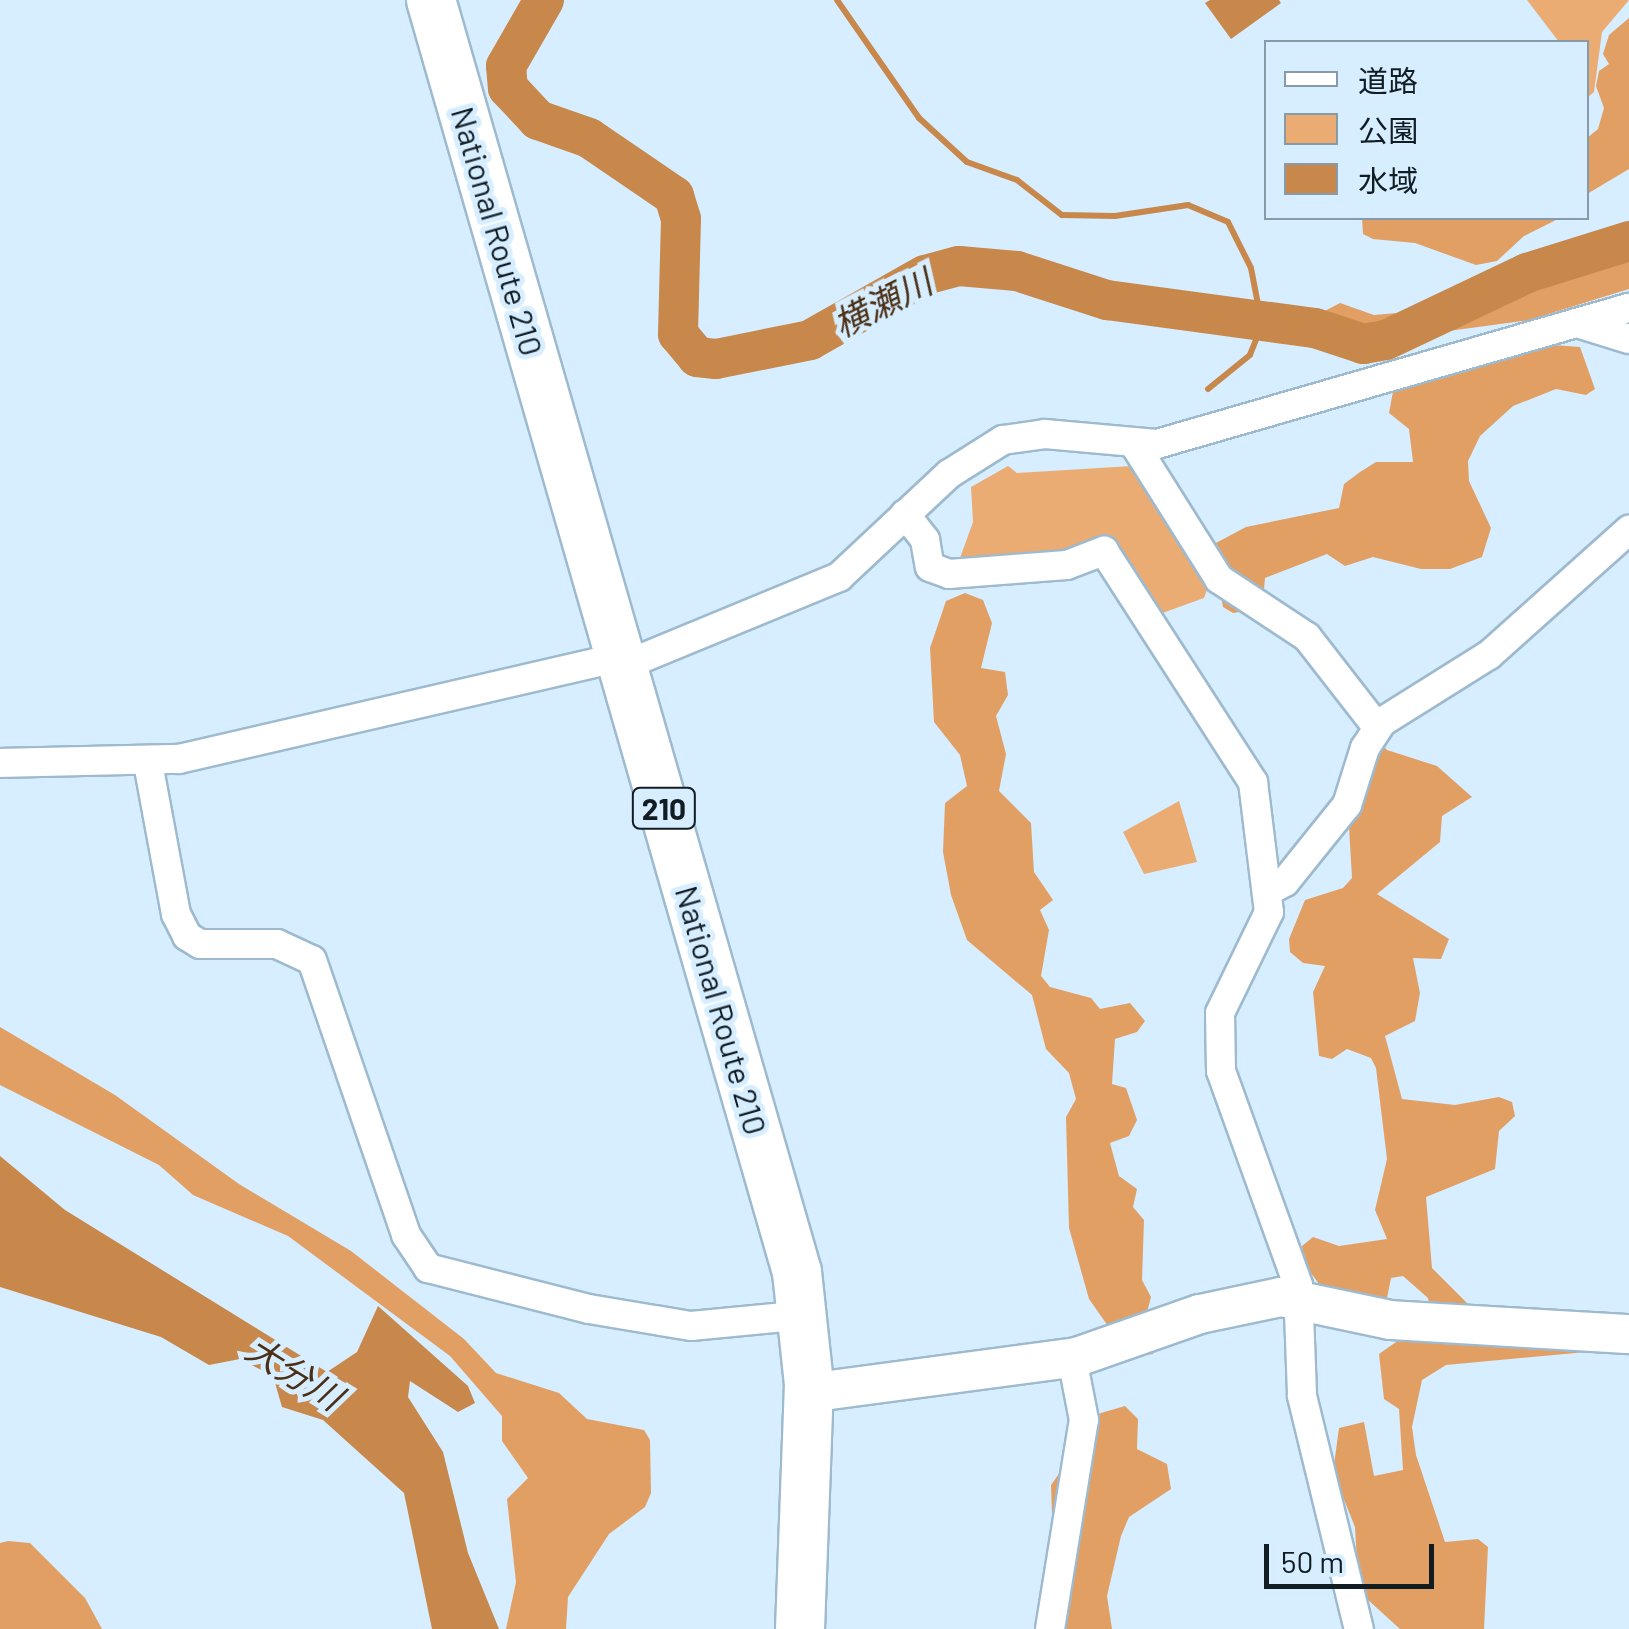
<!DOCTYPE html>
<html>
<head>
<meta charset="utf-8">
<style>
  body { margin:0 }
  #map { position:relative; width:1629px; height:1629px; overflow:hidden; background:#d6eeff; font-family:Barlow,"Noto Sans JP",sans-serif }
  div>[style] { position:absolute }
  .green>* { inset:0; background:#ebac74 }
  .forest>* { inset:0; background:#e29f63 }
  .water>* { inset:0; background:#c8874b }
  .stream>* { height:6px; margin:-3px; padding:0 3px; transform-origin:3px; border-radius:3px; background:#c8874b }
  .river>* { height:40px; margin:-20px; padding:0 20px; transform-origin:20px; border-radius:20px; background:#c8874b }
  .roads { filter:drop-shadow(2px 0 #9ebace) drop-shadow(-2px 0 #9ebace) drop-shadow(0 2px #9ebace) drop-shadow(0 -2px #9ebace) }
  .street>* { height:28px; margin:-14px; padding:0 14px; transform-origin:14px; border-radius:14px; background:#fff }
  .secondary>* { height:38px; margin:-19px; padding:0 19px; transform-origin:19px; border-radius:19px; background:#fff }
  .highway>* { height:48px; margin:-24px; padding:0 24px; transform-origin:24px; border-radius:24px; background:#fff }
  span { translate:-50% -50%; white-space:nowrap; text-align:center; line-height:1.15; -webkit-text-stroke:10px #d6eeff; paint-order:stroke }
  .shield-label span { padding:2px 8px; background:#d6eeff; border:2px solid; border-radius:8px; -webkit-text-stroke-width:0 }
  .shield-label { font-size:30px; color:#111c23; font-weight:700 }
  .street-label { font-size:32px; color:#111c23 }
  .water-label { font-size:35px; color:#4b3016; font-style:italic }
  .legend { position:absolute; left:1264px; top:40px; width:325px; height:180px; box-sizing:border-box; background:#d6eeff; border:2px solid #879aa7; margin:0; padding:12px 18px; list-style:none; font-size:30px; color:#111c23 }
  .legend li { display:flex; align-items:center; gap:20px; height:50px }
  .legend b { width:50px; border:2px solid #879aa7 }
  .scale { position:absolute; left:1264px; top:1544px; width:170px; height:45px; box-sizing:border-box; border:5px solid #111c23; border-top:0; padding-left:12px; font-size:30px; line-height:35px; white-space:nowrap; color:#111c23; -webkit-text-stroke:8px #d6eeff; paint-order:stroke }
</style>
</head>
<body>
<div id="map">
  <div class="green">
    <div style="clip-path:polygon(1527px 0,1629px 0,1602px 32px,1594px 92px,1587px 98px,1586px 42px,1559px 42px)"></div>
    <div style="clip-path:polygon(1008px 466px,1017px 473px,1132px 466px,1210px 582px,1204px 598px,1157px 615px,1082px 552px,956px 569px,973px 522px,971px 487px)"></div>
    <div style="clip-path:polygon(1179px 801px,1197px 862px,1144px 874px,1123px 832px)"></div>
  </div>
  <div class="forest">
    <div style="clip-path:polygon(1629px 18px,1629px 169px,1587px 194px,1587px 138px,1598px 129px,1604px 108px,1596px 86px,1599px 71px,1609px 64px,1603px 54px,1609px 35px)"></div>
    <div style="clip-path:polygon(1362px 218px,1560px 218px,1524px 236px,1497px 261px,1476px 265px,1415px 243px,1373px 239px,1363px 234px)"></div>
    <div style="clip-path:polygon(1629px 246px,1629px 289px,1529px 320px,1404px 337px,1347px 334px,1319px 324px,1319px 314px,1340px 303px,1374px 315px,1432px 310px)"></div>
    <div style="clip-path:polygon(1554px 345px,1580px 347px,1595px 389px,1586px 395px,1556px 389px,1513px 406px,1480px 436px,1468px 461px,1469px 481px,1491px 528px,1482px 557px,1450px 569px,1421px 569px,1373px 557px,1345px 566px,1327px 554px,1265px 578px,1263px 600px,1254px 610px,1233px 613px,1223px 607px,1212px 545px,1246px 527px,1339px 508px,1344px 484px,1360px 472px,1376px 462px,1413px 462px,1409px 429px,1389px 413px,1394px 386px)"></div>
    <div style="clip-path:polygon(965px 593px,983px 600px,992px 623px,981px 668px,1005px 672px,1008px 695px,996px 716px,1006px 754px,999px 791px,1031px 823px,1034px 872px,1053px 900px,1040px 910px,1049px 930px,1041px 976px,1050px 987px,1091px 998px,1100px 1009px,1130px 1003px,1145px 1021px,1137px 1032px,1115px 1039px,1112px 1084px,1126px 1088px,1137px 1120px,1129px 1136px,1110px 1143px,1119px 1176px,1137px 1189px,1133px 1207px,1144px 1220px,1142px 1280px,1151px 1297px,1144px 1324px,1160px 1337px,1153px 1354px,1116px 1358px,1102px 1342px,1108px 1326px,1089px 1299px,1069px 1228px,1066px 1117px,1076px 1099px,1069px 1073px,1046px 1049px,1032px 995px,967px 940px,951px 895px,943px 852px,945px 803px,967px 786px,960px 755px,934px 722px,930px 648px,946px 601px)"></div>
    <div style="clip-path:polygon(1375px 736px,1387px 750px,1437px 766px,1472px 797px,1442px 816px,1440px 842px,1377px 894px,1449px 939px,1441px 959px,1413px 958px,1420px 993px,1415px 1021px,1385px 1036px,1402px 1099px,1455px 1105px,1499px 1097px,1512px 1102px,1515px 1116px,1499px 1131px,1495px 1169px,1426px 1197px,1432px 1268px,1468px 1304px,1464px 1311px,1431px 1314px,1428px 1298px,1403px 1276px,1391px 1278px,1383px 1318px,1319px 1284px,1305px 1265px,1302px 1246px,1313px 1237px,1339px 1246px,1387px 1239px,1375px 1210px,1387px 1159px,1376px 1068px,1371px 1058px,1347px 1049px,1332px 1059px,1319px 1056px,1313px 992px,1325px 966px,1303px 963px,1290px 952px,1289px 939px,1305px 900px,1343px 888px,1352px 878px,1348px 810px)"></div>
    <div style="clip-path:polygon(0 1027px,115px 1095px,239px 1184px,351px 1251px,464px 1339px,496px 1373px,559px 1393px,587px 1419px,644px 1430px,650px 1440px,651px 1493px,645px 1507px,609px 1534px,568px 1597px,566px 1629px,506px 1629px,516px 1582px,507px 1499px,528px 1478px,502px 1441px,502px 1416px,450px 1356px,288px 1236px,193px 1195px,159px 1165px,0 1085px)"></div>
    <div style="clip-path:polygon(1406px 1335px,1597px 1351px,1446px 1365px,1422px 1380px,1412px 1427px,1416px 1455px,1445px 1542px,1478px 1539px,1488px 1547px,1484px 1629px,1400px 1629px,1367px 1599px,1358px 1578px,1355px 1527px,1333px 1472px,1339px 1428px,1364px 1422px,1374px 1476px,1403px 1470px,1399px 1409px,1384px 1399px,1379px 1354px)"></div>
    <div style="clip-path:polygon(1125px 1406px,1138px 1419px,1137px 1449px,1167px 1464px,1171px 1489px,1129px 1517px,1121px 1536px,1107px 1596px,1112px 1629px,1056px 1629px,1051px 1485px,1066px 1464px,1075px 1432px,1101px 1413px)"></div>
    <div style="clip-path:polygon(8px 1541px,30px 1543px,85px 1598px,102px 1629px,0 1629px,0 1543px)"></div>
  </div>
  <div class="water">
    <div style="clip-path:polygon(1210px 0,1279px 0,1281px 3px,1231px 39px,1205px 3px)"></div>
    <div style="clip-path:polygon(0 1156px,65px 1210px,327px 1372px,357px 1352px,378px 1306px,468px 1386px,475px 1403px,458px 1412px,410px 1381px,408px 1397px,443px 1452px,468px 1553px,499px 1629px,432px 1629px,404px 1493px,323px 1420px,282px 1407px,273px 1376px,240px 1359px,209px 1365px,161px 1337px,0 1287px)"></div>
  </div>
  <div class="stream">
    <div style="left:837px;top:0;width:144px;rotate:55.2deg"></div>
    <div style="left:919px;top:118px;width:65px;rotate:42.5deg"></div>
    <div style="left:967px;top:162px;width:53px;rotate:19.8deg"></div>
    <div style="left:1017px;top:180px;width:57px;rotate:37.9deg"></div>
    <div style="left:1062px;top:215px;width:53px;rotate:1.1deg"></div>
    <div style="left:1115px;top:216px;width:74px;rotate:-8.6deg"></div>
    <div style="left:1188px;top:205px;width:43px;rotate:23deg"></div>
    <div style="left:1228px;top:222px;width:51px;rotate:63.4deg"></div>
    <div style="left:1251px;top:268px;width:58px;rotate:79.1deg"></div>
    <div style="left:1262px;top:325px;width:32px;rotate:112deg"></div>
    <div style="left:1250px;top:355px;width:54px;rotate:141deg"></div>
  </div>
  <div class="river">
    <div style="left:544px;top:0;width:76px;rotate:119.9deg"></div>
    <div style="left:506px;top:66px;width:22px;rotate:85deg"></div>
    <div style="left:508px;top:88px;width:44px;rotate:46.8deg"></div>
    <div style="left:538px;top:120px;width:54px;rotate:19.4deg"></div>
    <div style="left:589px;top:138px;width:103px;rotate:34.3deg"></div>
    <div style="left:674px;top:196px;width:24px;rotate:73deg"></div>
    <div style="left:681px;top:219px;width:115px;rotate:91.5deg"></div>
    <div style="left:678px;top:334px;width:30px;rotate:50deg"></div>
    <div style="left:697px;top:357px;width:19px;rotate:6deg"></div>
    <div style="left:716px;top:359px;width:96px;rotate:-11.4deg"></div>
    <div style="left:810px;top:340px;width:132px;rotate:-29.5deg"></div>
    <div style="left:925px;top:275px;width:35px;rotate:-15deg"></div>
    <div style="left:959px;top:266px;width:58px;rotate:4.9deg"></div>
    <div style="left:1017px;top:271px;width:95px;rotate:17.9deg"></div>
    <div style="left:1107px;top:300px;width:210px;rotate:7.7deg"></div>
    <div style="left:1315px;top:328px;width:51px;rotate:18.4deg"></div>
    <div style="left:1363px;top:344px;width:23px;rotate:-10deg"></div>
    <div style="left:1386px;top:340px;width:156px;rotate:-25.4deg"></div>
    <div style="left:1527px;top:273px;width:107px;rotate:-17.4deg"></div>
  </div>
  <div class="roads">
    <div class="street">
      <div style="left:1577px;top:323px;width:54px;rotate:17.1deg"></div>
      <div style="left:1136px;top:447px;width:156px;rotate:57.8deg"></div>
      <div style="left:1219px;top:579px;width:105px;rotate:33.4deg"></div>
      <div style="left:1307px;top:637px;width:114px;rotate:52.1deg"></div>
      <div style="left:905px;top:514px;width:33px;rotate:52deg"></div>
      <div style="left:925px;top:540px;width:27px;rotate:80deg"></div>
      <div style="left:930px;top:567px;width:20px;rotate:20deg"></div>
      <div style="left:949px;top:574px;width:118px;rotate:-4.4deg"></div>
      <div style="left:1067px;top:565px;width:40px;rotate:-21deg"></div>
      <div style="left:1104px;top:551px;width:275px;rotate:57.2deg"></div>
      <div style="left:1253px;top:782px;width:131px;rotate:83deg"></div>
      <div style="left:1269px;top:912px;width:112px;rotate:115.9deg"></div>
      <div style="left:1220px;top:1013px;width:58px;rotate:89deg"></div>
      <div style="left:1221px;top:1071px;width:227px;rotate:70.2deg"></div>
      <div style="left:1298px;top:1285px;width:111px;rotate:87.9deg"></div>
      <div style="left:1302px;top:1396px;width:240px;rotate:76.3deg"></div>
      <div style="left:623px;top:666px;width:234px;rotate:-22.4deg"></div>
      <div style="left:839px;top:577px;width:151px;rotate:-43.1deg"></div>
      <div style="left:949px;top:474px;width:64px;rotate:-32.2deg"></div>
      <div style="left:1003px;top:440px;width:42px;rotate:-8.1deg"></div>
      <div style="left:1045px;top:434px;width:112px;rotate:5.1deg"></div>
      <div style="left:1157px;top:444px;width:491px;rotate:-16.1deg"></div>
      <div style="left:0;top:763px;width:179px;rotate:-1.3deg"></div>
      <div style="left:179px;top:759px;width:453px;rotate:-13deg"></div>
      <div style="left:148px;top:763px;width:154px;rotate:79.5deg"></div>
      <div style="left:176px;top:914px;width:25px;rotate:63deg"></div>
      <div style="left:187px;top:936px;width:15px;rotate:32deg"></div>
      <div style="left:200px;top:944px;width:77px"></div>
      <div style="left:277px;top:944px;width:38px;rotate:25deg"></div>
      <div style="left:312px;top:960px;width:291px;rotate:71.1deg"></div>
      <div style="left:406px;top:1235px;width:40px;rotate:56deg"></div>
      <div style="left:428px;top:1268px;width:166px;rotate:14.3deg"></div>
      <div style="left:589px;top:1309px;width:103px;rotate:9.5deg"></div>
      <div style="left:691px;top:1326px;width:115px;rotate:-5.5deg"></div>
      <div style="left:1268px;top:891px;width:19px;rotate:-28deg"></div>
      <div style="left:1285px;top:882px;width:99px;rotate:-51.2deg"></div>
      <div style="left:1347px;top:805px;width:60px;rotate:-72.5deg"></div>
      <div style="left:1365px;top:748px;width:31px;rotate:-57deg"></div>
      <div style="left:1382px;top:722px;width:126px;rotate:-32.1deg"></div>
      <div style="left:1489px;top:655px;width:188px;rotate:-41.8deg"></div>
      <div style="left:1050px;top:1629px;width:212px;rotate:-80.8deg"></div>
      <div style="left:1084px;top:1420px;width:63px;rotate:-101deg"></div>
    </div>
    <div class="secondary">
      <div style="left:808px;top:1393px;width:271px;rotate:-7.6deg"></div>
      <div style="left:1077px;top:1357px;width:130px;rotate:-19.3deg"></div>
      <div style="left:1200px;top:1314px;width:83px;rotate:-11.9deg"></div>
      <div style="left:1281px;top:1297px;width:111px;rotate:11.9deg"></div>
      <div style="left:1390px;top:1320px;width:239px;rotate:3.4deg"></div>
    </div>
    <div class="highway">
      <div style="left:431px;top:0;width:1324px;rotate:73.95deg"></div>
      <div style="left:797px;top:1272px;width:113px;rotate:83.9deg"></div>
      <div style="left:809px;top:1384px;width:245px;rotate:92.1deg"></div>
    </div>
  </div>
  <div class="shield-label">
    <span style="left:664px;top:808px">210</span>
  </div>
  <div class="street-label">
    <span style="left:498px;top:231px;rotate:74deg">National Route 210</span>
    <span style="left:722px;top:1010px;rotate:74deg">National Route 210</span>
  </div>
  <div class="water-label">
    <span style="left:882px;top:302px;rotate:-27deg">横瀬川</span>
    <span style="left:295px;top:1372px;rotate:32deg">大分川</span>
  </div>
  <ul class="legend">
  <li><b style="height:12px;background:#fff"></b>道路</li>
  <li><b style="height:28px;background:#ebac74"></b>公園</li>
  <li><b style="height:28px;background:#c8874b"></b>水域</li>
  </ul>
  <div class="scale">50 m</div>
</div>
</body>
</html>
